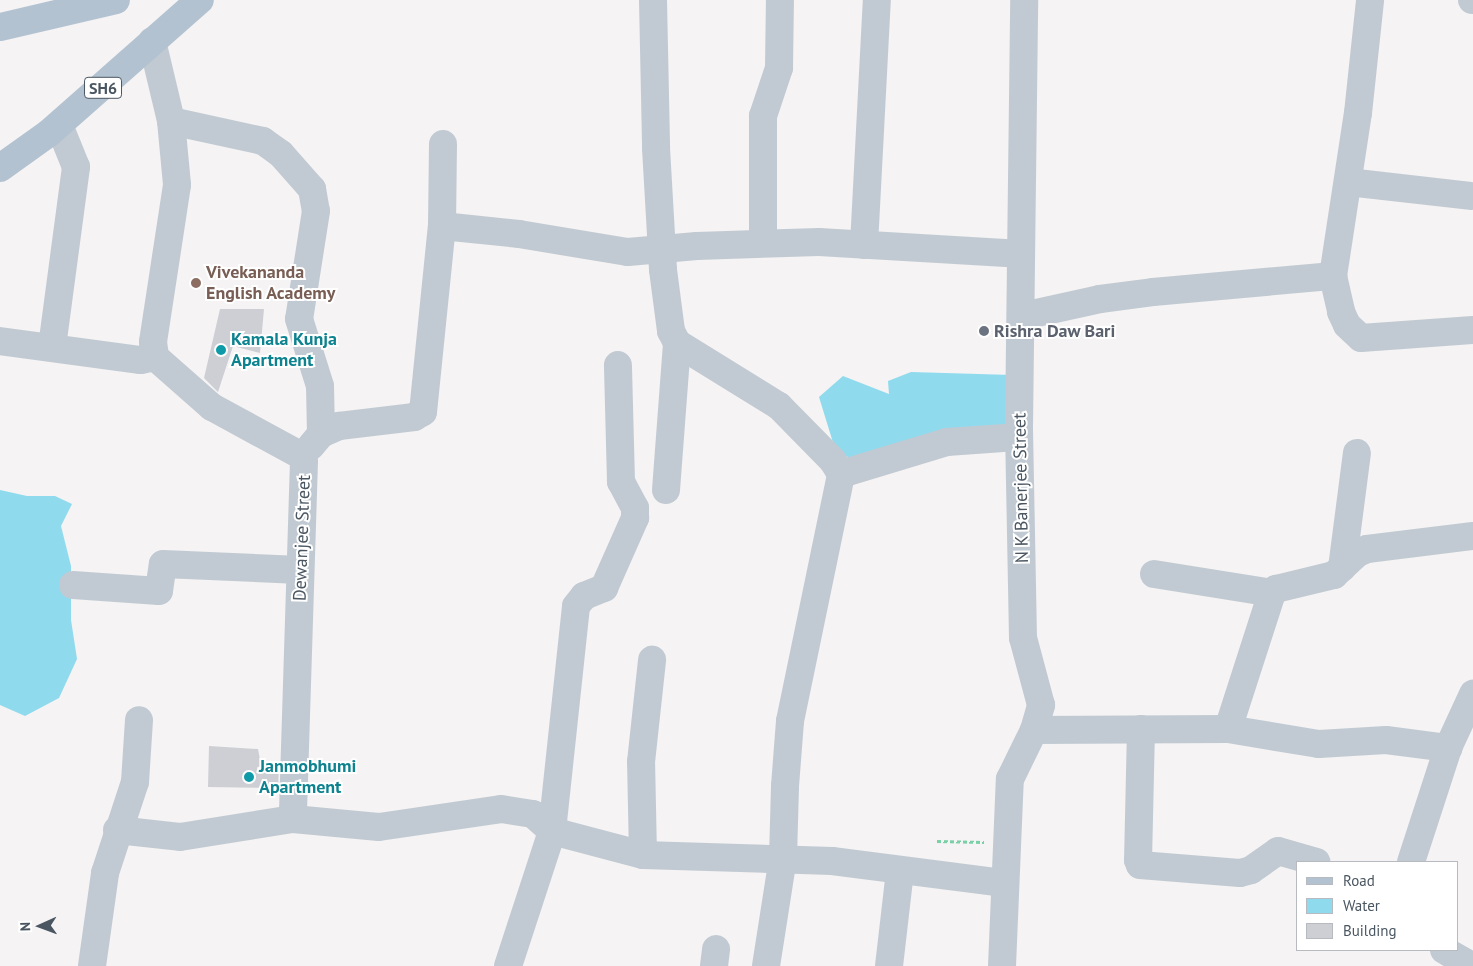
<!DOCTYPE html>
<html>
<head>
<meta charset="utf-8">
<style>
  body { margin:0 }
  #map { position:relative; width:1473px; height:966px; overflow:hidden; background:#f5f3f3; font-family:"PT Sans",sans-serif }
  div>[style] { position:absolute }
  .water>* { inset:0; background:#90daee }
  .building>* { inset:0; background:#cdcfd5 }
  .path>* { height:3px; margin-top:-1.5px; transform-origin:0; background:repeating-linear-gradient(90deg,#7ad0a6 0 4px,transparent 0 6.5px) }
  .minor>* { height:28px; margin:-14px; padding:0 14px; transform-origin:14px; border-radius:14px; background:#c1cad2 }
  .major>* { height:28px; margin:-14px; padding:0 14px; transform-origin:14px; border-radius:14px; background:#b3c2d1 }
  .dots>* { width:14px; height:14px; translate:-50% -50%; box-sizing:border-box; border:2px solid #fff; border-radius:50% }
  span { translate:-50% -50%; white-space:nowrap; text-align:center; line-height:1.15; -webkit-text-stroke:4px #fff; paint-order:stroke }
  .shield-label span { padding:1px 4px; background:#fff; border:1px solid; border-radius:4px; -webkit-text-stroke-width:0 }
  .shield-label { font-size:16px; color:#4a5661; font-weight:700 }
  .education-label { font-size:18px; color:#785e54; font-weight:700 }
  .left { translate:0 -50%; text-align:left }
  .worship-label { font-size:18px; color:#5b616d; font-weight:700 }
  .culture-label { font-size:18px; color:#0d838f; font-weight:700 }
  .street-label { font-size:18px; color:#4a5661 }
  .legend { position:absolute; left:1296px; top:861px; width:162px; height:90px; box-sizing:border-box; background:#fff; border:1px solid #b7bbc0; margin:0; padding:6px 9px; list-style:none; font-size:15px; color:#4a5661 }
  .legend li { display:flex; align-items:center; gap:10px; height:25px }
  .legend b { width:25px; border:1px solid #b7bbc0 }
  .north { position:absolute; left:15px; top:901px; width:50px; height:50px; -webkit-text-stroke:4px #fff; paint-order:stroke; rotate:268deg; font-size:14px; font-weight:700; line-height:20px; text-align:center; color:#4a5661 }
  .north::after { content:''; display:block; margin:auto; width:18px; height:22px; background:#4a5661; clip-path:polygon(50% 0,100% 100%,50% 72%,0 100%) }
</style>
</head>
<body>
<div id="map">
  <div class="water">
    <div style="clip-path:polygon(911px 372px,1012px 375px,1015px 422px,857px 463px,835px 449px,819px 397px,843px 376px,889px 394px,888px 381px)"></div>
    <div style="clip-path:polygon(0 490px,27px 496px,55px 496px,72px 504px,61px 526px,71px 566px,71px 620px,77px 659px,59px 698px,25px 716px,0 705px)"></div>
  </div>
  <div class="building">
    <div style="clip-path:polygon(220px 309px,264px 309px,260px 353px,233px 346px,218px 392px,204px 378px)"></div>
    <div style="clip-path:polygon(209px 746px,258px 749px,261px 765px,279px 766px,278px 788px,208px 787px)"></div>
  </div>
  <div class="path">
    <div style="left:937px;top:841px;width:47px;rotate:1.2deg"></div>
  </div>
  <div class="minor">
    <div style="left:653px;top:0;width:148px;rotate:88.8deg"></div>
    <div style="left:656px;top:148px;width:122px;rotate:86.7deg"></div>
    <div style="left:663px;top:270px;width:62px;rotate:82.5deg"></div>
    <div style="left:671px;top:331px;width:13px;rotate:63deg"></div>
    <div style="left:677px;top:343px;width:120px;rotate:31.7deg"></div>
    <div style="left:779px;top:406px;width:77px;rotate:45.5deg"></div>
    <div style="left:833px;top:461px;width:15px;rotate:58deg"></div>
    <div style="left:841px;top:474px;width:111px;rotate:-16.8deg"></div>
    <div style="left:947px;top:442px;width:72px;rotate:-4deg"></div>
    <div style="left:1472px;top:0;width:1px"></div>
    <div style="left:152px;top:41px;width:82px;rotate:76.6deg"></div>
    <div style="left:171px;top:121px;width:64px;rotate:84.6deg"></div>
    <div style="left:177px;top:185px;width:159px;rotate:98.7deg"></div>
    <div style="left:153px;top:342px;width:15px;rotate:82deg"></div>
    <div style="left:155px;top:357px;width:76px;rotate:41.3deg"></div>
    <div style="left:212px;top:407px;width:102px;rotate:28.6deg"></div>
    <div style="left:302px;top:456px;width:5px;rotate:68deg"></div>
    <div style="left:304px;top:461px;width:358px;rotate:91.8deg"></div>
    <div style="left:171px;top:121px;width:94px;rotate:12.3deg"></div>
    <div style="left:263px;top:141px;width:22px;rotate:36deg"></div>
    <div style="left:281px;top:154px;width:47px;rotate:48.5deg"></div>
    <div style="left:312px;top:189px;width:22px;rotate:80deg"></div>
    <div style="left:316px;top:211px;width:109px;rotate:98.9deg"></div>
    <div style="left:299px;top:319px;width:70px;rotate:72.6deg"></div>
    <div style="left:320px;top:386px;width:48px;rotate:88.8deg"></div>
    <div style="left:1348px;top:182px;width:123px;rotate:6.5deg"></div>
    <div style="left:442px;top:226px;width:77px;rotate:5.9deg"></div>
    <div style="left:519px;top:234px;width:110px;rotate:9.4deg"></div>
    <div style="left:628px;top:252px;width:69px;rotate:-5deg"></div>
    <div style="left:697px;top:246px;width:122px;rotate:-1.9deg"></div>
    <div style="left:819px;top:242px;width:202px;rotate:3.4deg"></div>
    <div style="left:763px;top:243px;width:127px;rotate:-90deg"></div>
    <div style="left:763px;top:116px;width:51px;rotate:-71.6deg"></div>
    <div style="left:779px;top:68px;width:68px;rotate:-89.2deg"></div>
    <div style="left:864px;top:245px;width:245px;rotate:-87deg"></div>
    <div style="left:1333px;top:276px;width:37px;rotate:77deg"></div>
    <div style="left:1341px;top:312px;width:14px;rotate:65deg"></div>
    <div style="left:1347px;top:325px;width:19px;rotate:43deg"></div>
    <div style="left:1361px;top:338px;width:112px;rotate:-4.1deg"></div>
    <div style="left:1023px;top:316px;width:79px;rotate:-12.4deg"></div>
    <div style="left:1100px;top:299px;width:53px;rotate:-7.5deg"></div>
    <div style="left:1153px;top:292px;width:181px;rotate:-5.1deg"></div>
    <div style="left:1333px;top:276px;width:165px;rotate:-81.3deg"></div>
    <div style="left:1358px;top:113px;width:114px;rotate:-83.9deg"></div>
    <div style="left:0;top:341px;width:142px;rotate:7.7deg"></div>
    <div style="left:141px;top:360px;width:14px;rotate:-12deg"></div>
    <div style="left:52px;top:347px;width:182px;rotate:-82.4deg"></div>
    <div style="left:76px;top:167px;width:45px;rotate:-112deg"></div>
    <div style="left:311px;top:446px;width:16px;rotate:-50deg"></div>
    <div style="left:321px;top:434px;width:20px;rotate:-24deg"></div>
    <div style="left:339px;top:426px;width:76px;rotate:-6.8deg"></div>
    <div style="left:414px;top:417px;width:10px;rotate:-29deg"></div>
    <div style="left:423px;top:412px;width:187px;rotate:-84.2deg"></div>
    <div style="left:442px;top:226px;width:82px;rotate:-89.3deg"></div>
    <div style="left:666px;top:490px;width:147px;rotate:-85.7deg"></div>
    <div style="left:1342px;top:568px;width:116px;rotate:-82.6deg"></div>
    <div style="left:1154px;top:574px;width:120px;rotate:9.1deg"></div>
    <div style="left:73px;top:585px;width:86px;rotate:4deg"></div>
    <div style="left:159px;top:591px;width:27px;rotate:-82deg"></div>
    <div style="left:163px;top:564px;width:137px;rotate:2.5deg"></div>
    <div style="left:1141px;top:729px;width:131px;rotate:91.3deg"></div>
    <div style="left:1138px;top:860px;width:5px;rotate:68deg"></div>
    <div style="left:1140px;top:865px;width:100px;rotate:4.6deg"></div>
    <div style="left:1240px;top:873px;width:11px;rotate:-15deg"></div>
    <div style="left:1251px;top:870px;width:33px;rotate:-35deg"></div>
    <div style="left:1278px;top:851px;width:40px;rotate:16deg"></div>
    <div style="left:1228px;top:729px;width:143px;rotate:-72.1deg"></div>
    <div style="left:1272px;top:593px;width:6px;rotate:-45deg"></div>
    <div style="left:1276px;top:589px;width:60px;rotate:-13.6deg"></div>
    <div style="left:1334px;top:575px;width:33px;rotate:-43deg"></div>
    <div style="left:1358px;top:553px;width:10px;rotate:-24deg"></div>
    <div style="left:1367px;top:549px;width:107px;rotate:-7deg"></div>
    <div style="left:1034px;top:730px;width:194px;rotate:-0.3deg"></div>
    <div style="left:1228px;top:729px;width:92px;rotate:9.4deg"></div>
    <div style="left:1319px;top:744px;width:67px;rotate:-3.4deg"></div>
    <div style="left:1386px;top:740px;width:63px;rotate:7.4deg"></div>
    <div style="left:117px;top:830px;width:63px;rotate:6.3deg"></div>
    <div style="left:180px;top:837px;width:114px;rotate:-9.1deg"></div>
    <div style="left:293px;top:819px;width:86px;rotate:5.3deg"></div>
    <div style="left:379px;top:827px;width:123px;rotate:-8.4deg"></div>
    <div style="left:501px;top:809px;width:32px;rotate:9deg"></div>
    <div style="left:533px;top:814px;width:25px;rotate:42deg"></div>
    <div style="left:552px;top:831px;width:94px;rotate:14.8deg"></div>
    <div style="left:643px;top:855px;width:189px;rotate:1.8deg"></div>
    <div style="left:832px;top:861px;width:172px;rotate:7.3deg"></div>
    <div style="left:643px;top:855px;width:93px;rotate:-91.2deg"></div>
    <div style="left:641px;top:762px;width:103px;rotate:-83.8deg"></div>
    <div style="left:1411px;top:862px;width:120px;rotate:-72deg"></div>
    <div style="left:1448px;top:748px;width:60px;rotate:-65.2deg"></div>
    <div style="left:1444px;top:950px;width:32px;rotate:30deg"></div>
    <div style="left:92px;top:966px;width:94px;rotate:-82deg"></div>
    <div style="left:105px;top:873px;width:96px;rotate:-71.8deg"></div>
    <div style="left:135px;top:782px;width:62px;rotate:-86.3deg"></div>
    <div style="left:508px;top:966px;width:142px;rotate:-71.9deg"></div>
    <div style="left:552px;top:831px;width:226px;rotate:-83.9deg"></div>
    <div style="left:576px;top:606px;width:13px;rotate:-51deg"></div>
    <div style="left:584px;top:596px;width:22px;rotate:-22deg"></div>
    <div style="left:604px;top:588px;width:77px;rotate:-66.1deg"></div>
    <div style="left:635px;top:518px;width:10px;rotate:-90deg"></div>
    <div style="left:635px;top:508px;width:30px;rotate:-118deg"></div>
    <div style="left:621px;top:482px;width:117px;rotate:-91.5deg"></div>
    <div style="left:714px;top:966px;width:17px;rotate:-83deg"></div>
    <div style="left:766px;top:966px;width:109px;rotate:-81.1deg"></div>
    <div style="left:783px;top:858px;width:72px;rotate:-88.4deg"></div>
    <div style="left:785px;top:786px;width:65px;rotate:-85.6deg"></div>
    <div style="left:790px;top:721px;width:252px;rotate:-78.3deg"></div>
    <div style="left:889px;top:966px;width:96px;rotate:-83.4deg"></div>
    <div style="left:1002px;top:966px;width:187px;rotate:-87.6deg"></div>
    <div style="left:1010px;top:779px;width:55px;rotate:-63.9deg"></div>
    <div style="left:1034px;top:730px;width:26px;rotate:-74deg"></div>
    <div style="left:1041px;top:705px;width:69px;rotate:-105deg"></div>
    <div style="left:1023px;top:638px;width:212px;rotate:-91.1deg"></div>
    <div style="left:1019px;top:426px;width:426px;rotate:-89.3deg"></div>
  </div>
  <div class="major">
    <div style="left:0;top:27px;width:119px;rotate:-13.1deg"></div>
    <div style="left:0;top:168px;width:60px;rotate:-35.5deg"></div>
    <div style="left:49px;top:133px;width:201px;rotate:-41.4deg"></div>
  </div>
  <div class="dots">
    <div style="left:196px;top:283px;background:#8d6e63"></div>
    <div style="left:984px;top:331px;background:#6b7280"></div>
    <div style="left:221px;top:350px;background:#0f9aa8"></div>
    <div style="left:249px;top:777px;background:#0f9aa8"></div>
  </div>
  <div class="shield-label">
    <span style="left:103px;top:88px">SH6</span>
  </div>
  <div class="education-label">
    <span class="left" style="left:206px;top:283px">Vivekananda<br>English Academy</span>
  </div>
  <div class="worship-label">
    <span class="left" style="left:994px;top:331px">Rishra Daw Bari</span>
  </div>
  <div class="culture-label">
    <span class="left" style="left:231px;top:350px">Kamala Kunja<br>Apartment</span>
    <span class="left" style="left:259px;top:777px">Janmobhumi<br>Apartment</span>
  </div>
  <div class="street-label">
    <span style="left:1021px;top:488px;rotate:-91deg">N K Banerjee Street</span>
    <span style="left:302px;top:538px;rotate:-88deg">Dewanjee Street</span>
  </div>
  <ul class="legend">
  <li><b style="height:6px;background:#b3c2d1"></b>Road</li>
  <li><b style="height:14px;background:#90daee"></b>Water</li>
  <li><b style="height:14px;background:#cdcfd5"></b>Building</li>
  </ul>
  <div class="north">N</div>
</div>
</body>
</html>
